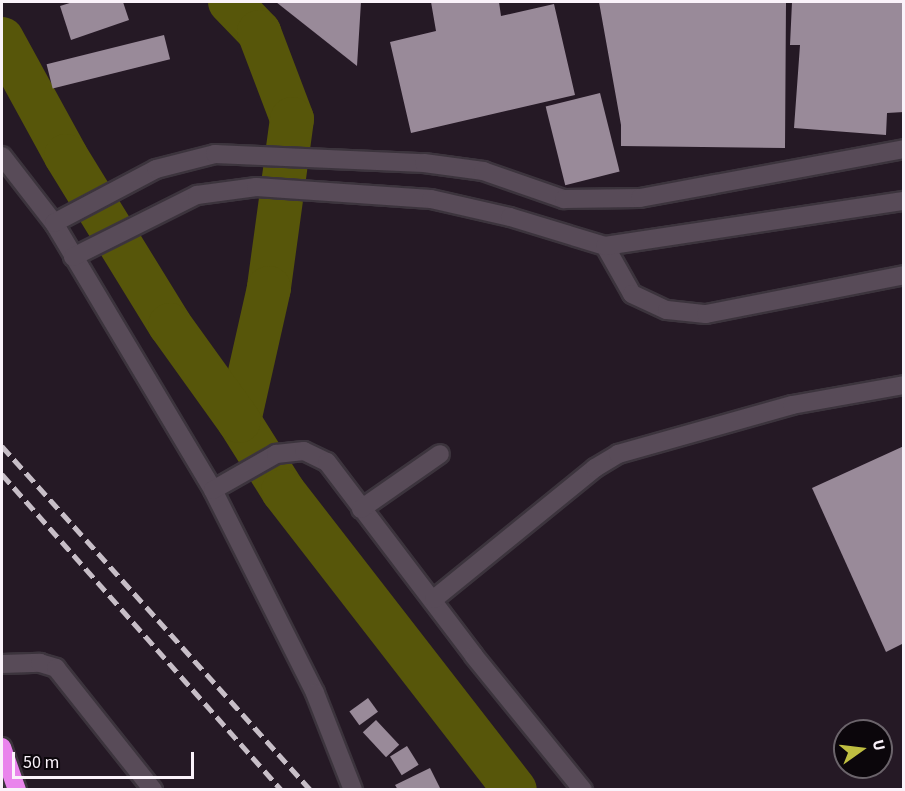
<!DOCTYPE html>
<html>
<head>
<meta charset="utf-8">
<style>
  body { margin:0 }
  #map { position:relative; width:905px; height:791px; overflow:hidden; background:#251925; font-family:"Source Sans 3",sans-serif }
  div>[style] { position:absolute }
  .river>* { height:44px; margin:-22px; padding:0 22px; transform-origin:22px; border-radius:22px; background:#57560a }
  .building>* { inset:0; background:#998a99; transform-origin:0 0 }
  .roads { filter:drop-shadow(2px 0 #3c343d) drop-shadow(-2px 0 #3c343d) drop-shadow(0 2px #3c343d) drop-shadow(0 -2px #3c343d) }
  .minor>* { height:18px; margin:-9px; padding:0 9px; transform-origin:9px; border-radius:9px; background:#584b58 }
  .highway>* { height:18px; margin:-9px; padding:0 9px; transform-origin:9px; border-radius:9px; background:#e984ec }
  .rail>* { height:4.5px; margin-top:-2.25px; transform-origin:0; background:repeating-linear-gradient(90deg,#c7bec7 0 12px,transparent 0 18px) }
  span { translate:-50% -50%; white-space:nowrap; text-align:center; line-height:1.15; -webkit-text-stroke:6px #0b060b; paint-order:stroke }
  .frame { position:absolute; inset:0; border:3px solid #faf2fa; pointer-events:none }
  .north { position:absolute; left:833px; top:719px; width:60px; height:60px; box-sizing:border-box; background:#0b060b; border:2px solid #6b646b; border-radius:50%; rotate:76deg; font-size:16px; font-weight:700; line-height:24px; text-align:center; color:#faf2fa }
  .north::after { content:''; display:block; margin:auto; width:21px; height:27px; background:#bfbe41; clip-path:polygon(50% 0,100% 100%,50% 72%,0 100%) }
  .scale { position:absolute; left:12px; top:752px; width:182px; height:27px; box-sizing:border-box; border:3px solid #faf2fa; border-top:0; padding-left:8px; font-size:18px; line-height:21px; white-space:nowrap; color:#faf2fa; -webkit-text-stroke:4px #0b060b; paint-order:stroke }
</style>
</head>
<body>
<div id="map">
  <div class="river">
    <div style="left:230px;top:2px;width:42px;rotate:46deg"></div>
    <div style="left:259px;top:32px;width:93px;rotate:69.2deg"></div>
    <div style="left:292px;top:119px;width:171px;rotate:97.8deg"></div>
    <div style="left:269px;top:288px;width:136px;rotate:102.7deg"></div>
    <div style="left:239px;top:421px;width:83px;rotate:57.8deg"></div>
    <div style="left:283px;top:491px;width:378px;rotate:52.2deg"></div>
    <div style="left:2px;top:39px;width:133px;rotate:61.3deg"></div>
    <div style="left:66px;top:156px;width:198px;rotate:58.4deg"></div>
    <div style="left:170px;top:325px;width:118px;rotate:54.3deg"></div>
  </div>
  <div class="building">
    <div style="clip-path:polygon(73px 2px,123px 2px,129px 20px,71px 40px,60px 6px)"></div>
    <div style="clip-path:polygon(276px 2px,361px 2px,357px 66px)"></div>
    <div style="clip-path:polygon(431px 2px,499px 2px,501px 16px,554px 4px,575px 95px,411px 133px,390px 42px,436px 31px)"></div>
    <div style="clip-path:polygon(599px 2px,786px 2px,785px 148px,621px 146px,621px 125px)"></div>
    <div style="clip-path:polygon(792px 2px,904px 2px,904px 112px,887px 113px,886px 135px,794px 128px,800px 45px,790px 45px)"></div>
    <div style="left:164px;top:35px;width:25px;height:121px;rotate:76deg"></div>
    <div style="left:600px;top:93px;width:81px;height:56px;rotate:76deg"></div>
    <div style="clip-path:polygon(904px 446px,904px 643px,886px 652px,812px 488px)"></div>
    <div style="left:368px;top:698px;width:17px;height:23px;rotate:54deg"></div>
    <div style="left:376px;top:720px;width:34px;height:18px;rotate:47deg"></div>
    <div style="left:407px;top:746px;width:22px;height:20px;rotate:58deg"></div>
    <div style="clip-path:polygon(430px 768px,441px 790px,398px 790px,395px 785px)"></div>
  </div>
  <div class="roads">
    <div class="minor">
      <div style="left:2px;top:156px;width:85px;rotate:52.2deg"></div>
      <div style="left:54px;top:223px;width:311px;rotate:59.2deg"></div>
      <div style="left:213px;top:490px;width:227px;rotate:63.3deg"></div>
      <div style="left:315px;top:693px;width:104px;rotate:68.6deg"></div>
      <div style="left:54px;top:223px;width:115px;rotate:-27.9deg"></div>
      <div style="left:156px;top:169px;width:61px;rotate:-14.3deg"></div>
      <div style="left:215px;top:154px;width:209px;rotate:2.5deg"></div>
      <div style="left:424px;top:163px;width:60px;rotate:7.7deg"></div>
      <div style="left:483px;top:171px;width:86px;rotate:19.1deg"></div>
      <div style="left:564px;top:199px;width:76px;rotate:-0.8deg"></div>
      <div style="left:640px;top:198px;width:269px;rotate:-10.5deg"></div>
      <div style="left:605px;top:246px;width:55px;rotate:60.6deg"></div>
      <div style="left:632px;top:294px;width:38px;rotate:25deg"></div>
      <div style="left:667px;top:310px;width:39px;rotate:6deg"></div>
      <div style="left:706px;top:314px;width:202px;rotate:-11.1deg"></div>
      <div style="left:73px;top:257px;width:139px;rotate:-26.6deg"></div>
      <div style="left:197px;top:195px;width:60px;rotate:-7.7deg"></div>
      <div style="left:256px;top:187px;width:175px;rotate:3.9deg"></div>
      <div style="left:431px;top:199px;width:81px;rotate:12.8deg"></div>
      <div style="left:510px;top:217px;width:99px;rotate:17deg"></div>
      <div style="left:605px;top:246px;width:302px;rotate:-8.6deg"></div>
      <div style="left:213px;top:490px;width:73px;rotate:-29.7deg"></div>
      <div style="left:276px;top:454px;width:28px;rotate:-6deg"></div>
      <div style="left:304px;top:451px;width:25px;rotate:26deg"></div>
      <div style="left:327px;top:462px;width:243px;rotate:52.8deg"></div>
      <div style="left:474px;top:656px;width:173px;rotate:50.9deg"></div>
      <div style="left:361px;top:509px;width:96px;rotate:-34.8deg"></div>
      <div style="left:434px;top:599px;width:208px;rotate:-39.1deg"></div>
      <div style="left:595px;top:468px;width:27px;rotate:-31deg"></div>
      <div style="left:618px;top:454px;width:181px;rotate:-15.7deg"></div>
      <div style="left:792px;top:405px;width:114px;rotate:-10.1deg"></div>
      <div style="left:2px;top:664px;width:38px;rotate:-2deg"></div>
      <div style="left:40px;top:663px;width:17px;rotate:17deg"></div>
      <div style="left:56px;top:668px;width:156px;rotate:51.5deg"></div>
    </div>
    <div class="highway">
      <div style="left:2px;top:747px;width:46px;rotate:70.8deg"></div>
    </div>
  </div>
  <div class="rail">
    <div style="left:2px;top:446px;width:462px;rotate:48.1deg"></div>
    <div style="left:2px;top:474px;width:422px;rotate:48.5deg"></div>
  </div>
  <div class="frame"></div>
  <div class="north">U</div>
  <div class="scale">50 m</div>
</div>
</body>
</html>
